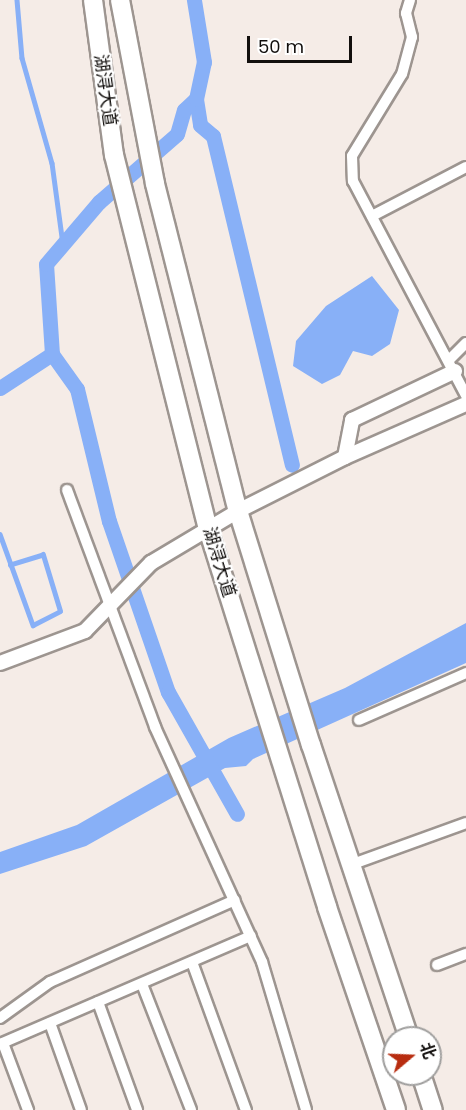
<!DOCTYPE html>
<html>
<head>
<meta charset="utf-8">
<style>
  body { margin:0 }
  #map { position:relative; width:466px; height:1110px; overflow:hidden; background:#f5ece7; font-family:Poppins,"Noto Sans SC",sans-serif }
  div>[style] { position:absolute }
  .water>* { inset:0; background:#88b0f7 }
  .stream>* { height:4.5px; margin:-2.25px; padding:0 2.25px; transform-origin:2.25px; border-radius:2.25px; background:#88b0f7 }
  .canal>* { height:15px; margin:-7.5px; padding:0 7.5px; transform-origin:7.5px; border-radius:7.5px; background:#88b0f7 }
  .roads { filter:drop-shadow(2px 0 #9d9590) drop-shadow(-2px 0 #9d9590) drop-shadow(0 2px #9d9590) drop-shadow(0 -2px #9d9590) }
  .minor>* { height:10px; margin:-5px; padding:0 5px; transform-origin:5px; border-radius:5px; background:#fff }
  .tertiary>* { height:14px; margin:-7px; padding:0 7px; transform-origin:7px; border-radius:7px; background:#fff }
  .primary>* { height:18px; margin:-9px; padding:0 9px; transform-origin:9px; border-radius:9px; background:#fff }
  span { translate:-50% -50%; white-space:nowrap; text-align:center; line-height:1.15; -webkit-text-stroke:4.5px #fff; paint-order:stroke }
  .street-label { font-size:18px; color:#120f0d }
  .north { position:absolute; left:382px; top:1026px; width:60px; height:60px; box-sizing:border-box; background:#fff; border:2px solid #a09f9e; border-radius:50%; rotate:71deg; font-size:16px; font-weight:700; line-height:24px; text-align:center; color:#120f0d }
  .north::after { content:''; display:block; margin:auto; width:21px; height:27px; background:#b82d10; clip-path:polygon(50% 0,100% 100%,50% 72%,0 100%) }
  .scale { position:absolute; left:247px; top:36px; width:105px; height:27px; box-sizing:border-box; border:3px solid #120f0d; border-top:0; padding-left:8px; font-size:18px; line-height:21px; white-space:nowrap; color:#120f0d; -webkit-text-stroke:4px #fff; paint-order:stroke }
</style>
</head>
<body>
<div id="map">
  <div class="water">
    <div style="clip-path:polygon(372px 276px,399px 310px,390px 344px,372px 356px,353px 351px,340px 375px,322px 384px,293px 366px,296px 341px,326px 306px)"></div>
    <div style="clip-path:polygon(466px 623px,466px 663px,253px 759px,246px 766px,225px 768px,86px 846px,0 874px,0 852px,77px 825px,229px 738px,345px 688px)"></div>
  </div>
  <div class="stream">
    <div style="left:17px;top:0;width:58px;rotate:85.1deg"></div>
    <div style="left:22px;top:58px;width:109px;rotate:74.1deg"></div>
    <div style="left:52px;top:163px;width:82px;rotate:82.3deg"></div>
    <div style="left:0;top:534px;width:97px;rotate:70.1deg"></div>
    <div style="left:33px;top:625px;width:30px;rotate:-27deg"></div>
    <div style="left:60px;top:611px;width:59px;rotate:-106.9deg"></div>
    <div style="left:43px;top:555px;width:34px;rotate:163deg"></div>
  </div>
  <div class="canal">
    <div style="left:196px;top:99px;width:26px;rotate:81deg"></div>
    <div style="left:200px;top:125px;width:17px;rotate:40deg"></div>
    <div style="left:213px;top:136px;width:338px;rotate:76.5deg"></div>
    <div style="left:52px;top:354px;width:43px;rotate:54.5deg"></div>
    <div style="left:77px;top:389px;width:136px;rotate:76.4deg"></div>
    <div style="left:109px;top:521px;width:181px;rotate:71deg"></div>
    <div style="left:168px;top:692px;width:140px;rotate:60.5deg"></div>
    <div style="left:0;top:388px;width:62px;rotate:-33.2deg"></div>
    <div style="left:52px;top:354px;width:90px;rotate:-93.8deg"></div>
    <div style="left:46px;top:264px;width:82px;rotate:-49.5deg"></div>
    <div style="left:99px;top:202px;width:103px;rotate:-41.1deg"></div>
    <div style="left:177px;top:134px;width:25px;rotate:-74deg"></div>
    <div style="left:184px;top:110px;width:16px;rotate:-43deg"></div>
    <div style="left:196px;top:99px;width:38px;rotate:-78deg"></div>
    <div style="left:204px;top:62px;width:63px;rotate:-99.2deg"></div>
  </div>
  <div class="roads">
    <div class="minor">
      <div style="left:410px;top:0;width:14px;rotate:107deg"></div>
      <div style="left:406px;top:13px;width:25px;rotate:76deg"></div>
      <div style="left:412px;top:37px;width:38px;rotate:105deg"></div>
      <div style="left:402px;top:74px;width:96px;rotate:121.4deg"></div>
      <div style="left:352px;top:156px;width:25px;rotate:88deg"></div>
      <div style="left:353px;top:181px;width:242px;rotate:62.2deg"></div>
      <div style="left:372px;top:216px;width:106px;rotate:-27.5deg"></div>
      <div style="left:449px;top:360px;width:24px;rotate:-45deg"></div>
      <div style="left:67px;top:490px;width:253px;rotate:69.6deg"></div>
      <div style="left:155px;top:727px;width:258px;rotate:65.5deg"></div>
      <div style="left:262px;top:962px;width:154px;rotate:73.4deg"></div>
      <div style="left:359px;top:720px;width:117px;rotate:-23.7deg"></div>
      <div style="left:350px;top:865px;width:123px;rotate:-19.9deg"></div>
      <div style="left:192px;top:962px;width:158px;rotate:70deg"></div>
      <div style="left:437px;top:965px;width:31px;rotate:-21deg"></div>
      <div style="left:142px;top:984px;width:135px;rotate:68.7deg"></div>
      <div style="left:98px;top:1002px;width:115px;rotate:70.1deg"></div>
      <div style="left:0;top:1018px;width:62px;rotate:-35.8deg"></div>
      <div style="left:50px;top:982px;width:202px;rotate:-23.9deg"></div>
      <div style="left:50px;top:1023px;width:92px;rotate:70.4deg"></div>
      <div style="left:3px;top:1043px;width:72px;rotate:69.5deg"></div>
      <div style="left:0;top:1044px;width:273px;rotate:-23.3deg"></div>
    </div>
    <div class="tertiary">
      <div style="left:345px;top:457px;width:38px;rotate:-79deg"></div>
      <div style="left:352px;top:420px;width:114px;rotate:-25.4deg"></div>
      <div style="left:0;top:663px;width:91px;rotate:-20.6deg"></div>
      <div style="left:85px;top:631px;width:95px;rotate:-45.9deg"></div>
      <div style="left:151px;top:563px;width:101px;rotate:-30.9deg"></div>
      <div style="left:238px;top:511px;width:120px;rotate:-26.8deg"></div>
      <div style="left:345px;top:457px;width:132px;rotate:-23.7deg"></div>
    </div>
    <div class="primary">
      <div style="left:93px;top:0;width:156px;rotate:82.3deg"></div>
      <div style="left:114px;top:155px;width:386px;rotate:75.9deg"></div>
      <div style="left:208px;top:529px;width:396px;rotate:72.5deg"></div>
      <div style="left:327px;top:907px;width:214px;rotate:71.2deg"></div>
      <div style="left:120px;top:0;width:187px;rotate:79.2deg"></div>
      <div style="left:155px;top:184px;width:337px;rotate:75.8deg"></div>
      <div style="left:238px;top:511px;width:245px;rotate:72.7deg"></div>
      <div style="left:311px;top:745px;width:309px;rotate:71.5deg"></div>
      <div style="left:421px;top:1074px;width:38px;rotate:72deg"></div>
    </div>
  </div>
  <div class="street-label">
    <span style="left:105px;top:90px;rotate:82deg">湖浔大道</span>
    <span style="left:219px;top:562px;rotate:73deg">湖浔大道</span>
  </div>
  <div class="north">北</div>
  <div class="scale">50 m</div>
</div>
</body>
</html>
